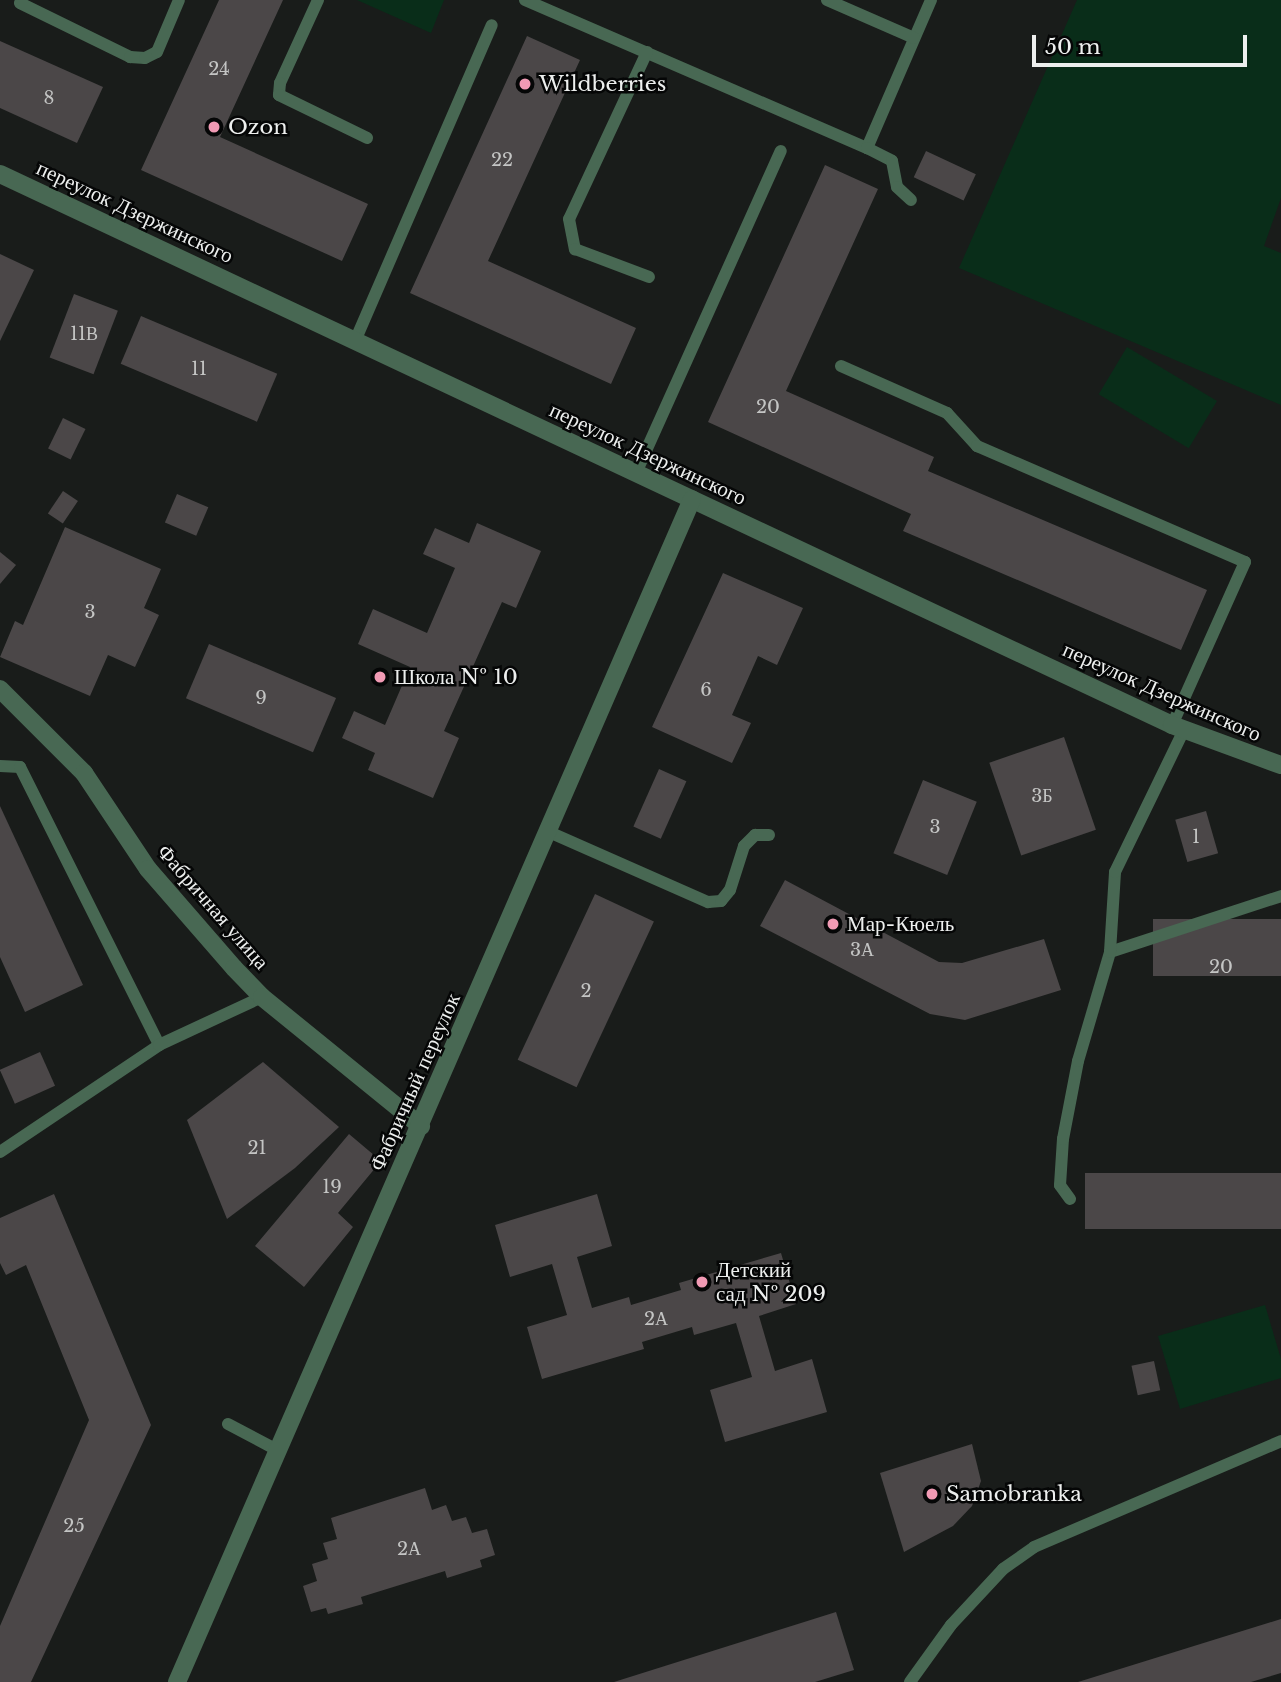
<!DOCTYPE html>
<html>
<head>
<meta charset="utf-8">
<style>
  body { margin:0 }
  #map { position:relative; width:1281px; height:1682px; overflow:hidden; background:#191c1a; font-family:"Libre Baskerville",serif }
  div>[style] { position:absolute }
  .green>* { inset:0; background:#092d19; transform-origin:0 0 }
  .building>* { inset:0; background:#4b4748; transform-origin:0 0 }
  .lane>* { height:12px; margin:-6px; padding:0 6px; transform-origin:6px; border-radius:6px; background:#486853 }
  .street>* { height:18px; margin:-9px; padding:0 9px; transform-origin:9px; border-radius:9px; background:#486853 }
  .dots>* { width:19px; height:19px; translate:-50% -50%; box-sizing:border-box; border:4px solid #050606; border-radius:50% }
  span { translate:-50% -50%; white-space:nowrap; text-align:center; line-height:1.15; -webkit-text-stroke:5px #050606; paint-order:stroke }
  .number-label { font-size:18px; color:#c4c5c4 }
  .number-label span { -webkit-text-stroke-width:0 }
  .poi-label { font-size:21px; color:#edefee }
  .left { translate:0 -50%; text-align:left }
  .street-label { font-size:21px; color:#edefee }
  .scale { position:absolute; left:1032px; top:35px; width:215px; height:32px; box-sizing:border-box; border:4px solid #edefee; border-top:0; padding-left:9px; font-size:21px; line-height:24px; white-space:nowrap; color:#edefee; -webkit-text-stroke:5px #050606; paint-order:stroke }
</style>
</head>
<body>
<div id="map">
  <div class="green">
    <div style="clip-path:polygon(357px 0,444px 0,431px 33px)"></div>
    <div style="clip-path:polygon(1077px 0,1281px 0,1281px 198px,1264px 246px,1281px 253px,1281px 405px,959px 268px)"></div>
    <div style="left:1127px;top:347px;width:105px;height:55px;rotate:31deg"></div>
    <div style="clip-path:polygon(1265px 1305px,1281px 1359px,1281px 1378px,1180px 1409px,1158px 1336px)"></div>
  </div>
  <div class="building">
    <div style="clip-path:polygon(219px 0,283px 0,220px 137px,368px 204px,342px 261px,141px 170px)"></div>
    <div style="clip-path:polygon(527px 36px,580px 60px,488px 261px,636px 328px,611px 384px,410px 293px)"></div>
    <div style="clip-path:polygon(0 41px,103px 87px,77px 143px,0 108px)"></div>
    <div style="left:926px;top:151px;width:55px;height:29px;rotate:25deg"></div>
    <div style="clip-path:polygon(825px 165px,878px 189px,786px 391px,934px 457px,928px 471px,1207px 590px,1181px 650px,903px 531px,911px 514px,708px 422px)"></div>
    <div style="clip-path:polygon(0 254px,34px 270px,0 341px)"></div>
    <div style="left:74px;top:294px;width:47px;height:68px;rotate:21deg"></div>
    <div style="left:141px;top:316px;width:148px;height:52px;rotate:23deg"></div>
    <div style="left:63px;top:418px;width:25px;height:34px;rotate:26deg"></div>
    <div style="left:63px;top:491px;width:18px;height:27px;rotate:34deg"></div>
    <div style="left:177px;top:494px;width:34px;height:31px;rotate:23deg"></div>
    <div style="clip-path:polygon(477px 523px,541px 551px,516px 608px,502px 602px,444px 731px,459px 738px,433px 798px,368px 770px,375px 753px,342px 738px,354px 711px,385px 725px,410px 667px,358px 644px,373px 609px,427px 633px,455px 568px,423px 554px,435px 528px,469px 543px)"></div>
    <div style="clip-path:polygon(65px 527px,161px 569px,144px 608px,159px 615px,135px 667px,108px 655px,90px 696px,0 657px,15px 621px,23px 625px)"></div>
    <div style="clip-path:polygon(0 552px,16px 565px,0 584px)"></div>
    <div style="clip-path:polygon(723px 573px,803px 608px,777px 665px,758px 656px,732px 715px,751px 723px,732px 763px,652px 727px)"></div>
    <div style="left:209px;top:644px;width:138px;height:59px;rotate:23deg"></div>
    <div style="left:1064px;top:737px;width:98px;height:79px;rotate:71deg"></div>
    <div style="left:659px;top:769px;width:30px;height:63px;rotate:24deg"></div>
    <div style="left:923px;top:780px;width:58px;height:79px;rotate:22deg"></div>
    <div style="clip-path:polygon(0 806px,83px 985px,25px 1012px,0 957px)"></div>
    <div style="left:1206px;top:811px;width:44px;height:32px;rotate:74deg"></div>
    <div style="clip-path:polygon(785px 880px,939px 962px,962px 963px,1044px 939px,1061px 990px,965px 1020px,930px 1014px,760px 926px)"></div>
    <div style="left:595px;top:894px;width:65px;height:183px;rotate:25deg"></div>
    <div style="left:1281px;top:919px;width:57px;height:128px;rotate:90deg"></div>
    <div style="left:40px;top:1052px;width:37px;height:44px;rotate:66deg"></div>
    <div style="clip-path:polygon(263px 1062px,339px 1127px,295px 1168px,227px 1219px,187px 1120px)"></div>
    <div style="clip-path:polygon(349px 1134px,381px 1161px,338px 1213px,353px 1227px,304px 1287px,255px 1246px)"></div>
    <div style="left:1281px;top:1173px;width:56px;height:196px;rotate:90deg"></div>
    <div style="clip-path:polygon(54px 1194px,151px 1425px,31px 1682px,0 1682px,0 1626px,89px 1420px,26px 1265px,6px 1275px,0 1263px,0 1218px)"></div>
    <div style="clip-path:polygon(597px 1194px,612px 1246px,577px 1257px,592px 1308px,629px 1297px,631px 1305px,681px 1290px,679px 1283px,781px 1253px,796px 1304px,759px 1316px,775px 1371px,812px 1359px,827px 1412px,725px 1442px,710px 1390px,752px 1377px,736px 1323px,694px 1335px,692px 1327px,642px 1342px,644px 1349px,542px 1379px,527px 1327px,567px 1315px,552px 1264px,510px 1277px,495px 1225px)"></div>
    <div style="left:1154px;top:1361px;width:30px;height:23px;rotate:78deg"></div>
    <div style="clip-path:polygon(972px 1444px,981px 1481px,972px 1506px,953px 1526px,904px 1552px,880px 1473px)"></div>
    <div style="clip-path:polygon(425px 1488px,432px 1510px,446px 1505px,452px 1521px,466px 1517px,472px 1533px,487px 1529px,495px 1555px,480px 1560px,482px 1567px,447px 1578px,445px 1571px,361px 1597px,363px 1604px,328px 1614px,326px 1608px,311px 1612px,303px 1586px,317px 1581px,312px 1564px,328px 1559px,323px 1543px,337px 1539px,331px 1518px)"></div>
    <div style="clip-path:polygon(836px 1612px,854px 1670px,815px 1682px,614px 1682px)"></div>
    <div style="clip-path:polygon(1281px 1619px,1281px 1673px,1251px 1682px,1078px 1682px)"></div>
  </div>
  <div class="lane">
    <div style="left:318px;top:0;width:91px;rotate:114.6deg"></div>
    <div style="left:280px;top:83px;width:12px;rotate:95deg"></div>
    <div style="left:279px;top:95px;width:98px;rotate:26deg"></div>
    <div style="left:525px;top:0;width:373px;rotate:23.4deg"></div>
    <div style="left:867px;top:148px;width:161px;rotate:-66.6deg"></div>
    <div style="left:827px;top:0;width:95px;rotate:23.6deg"></div>
    <div style="left:20px;top:3px;width:123px;rotate:26.1deg"></div>
    <div style="left:130px;top:57px;width:15px;rotate:4deg"></div>
    <div style="left:145px;top:58px;width:13px;rotate:-27deg"></div>
    <div style="left:157px;top:52px;width:56px;rotate:-67.1deg"></div>
    <div style="left:647px;top:52px;width:184px;rotate:115deg"></div>
    <div style="left:569px;top:219px;width:31px;rotate:79deg"></div>
    <div style="left:575px;top:249px;width:79px;rotate:20.7deg"></div>
    <div style="left:867px;top:148px;width:28px;rotate:27deg"></div>
    <div style="left:892px;top:161px;width:26px;rotate:79deg"></div>
    <div style="left:897px;top:187px;width:19px;rotate:43deg"></div>
    <div style="left:355px;top:341px;width:344px;rotate:-66.6deg"></div>
    <div style="left:841px;top:366px;width:116px;rotate:23.9deg"></div>
    <div style="left:947px;top:413px;width:45px;rotate:47.7deg"></div>
    <div style="left:977px;top:446px;width:292px;rotate:23.4deg"></div>
    <div style="left:1245px;top:562px;width:179px;rotate:114.1deg"></div>
    <div style="left:636px;top:473px;width:353px;rotate:-65.8deg"></div>
    <div style="left:0;top:766px;width:20px;rotate:3deg"></div>
    <div style="left:20px;top:767px;width:311px;rotate:63.4deg"></div>
    <div style="left:549px;top:832px;width:174px;rotate:23.8deg"></div>
    <div style="left:708px;top:902px;width:13px;rotate:-4deg"></div>
    <div style="left:721px;top:901px;width:14px;rotate:-51deg"></div>
    <div style="left:730px;top:890px;width:46px;rotate:-72.3deg"></div>
    <div style="left:744px;top:846px;width:16px;rotate:-45deg"></div>
    <div style="left:755px;top:835px;width:14px"></div>
    <div style="left:1110px;top:952px;width:180px;rotate:-18.1deg"></div>
    <div style="left:0;top:1152px;width:192px;rotate:-33.9deg"></div>
    <div style="left:159px;top:1045px;width:114px;rotate:-25deg"></div>
    <div style="left:1070px;top:1199px;width:17px;rotate:-126deg"></div>
    <div style="left:1060px;top:1185px;width:46px;rotate:-86.3deg"></div>
    <div style="left:1063px;top:1139px;width:79px;rotate:-79.1deg"></div>
    <div style="left:1078px;top:1061px;width:114px;rotate:-73.6deg"></div>
    <div style="left:1110px;top:952px;width:80px;rotate:-86.4deg"></div>
    <div style="left:1115px;top:872px;width:158px;rotate:-64.1deg"></div>
    <div style="left:228px;top:1424px;width:58px;rotate:27.9deg"></div>
    <div style="left:910px;top:1682px;width:70px;rotate:-54.3deg"></div>
    <div style="left:951px;top:1625px;width:76px;rotate:-47.1deg"></div>
    <div style="left:1003px;top:1569px;width:38px;rotate:-35deg"></div>
    <div style="left:1034px;top:1547px;width:269px;rotate:-23.2deg"></div>
  </div>
  <div class="street">
    <div style="left:0;top:174px;width:1295px;rotate:25.18deg"></div>
    <div style="left:1172px;top:725px;width:116px;rotate:20.2deg"></div>
    <div style="left:0;top:689px;width:119px;rotate:45deg"></div>
    <div style="left:84px;top:773px;width:115px;rotate:56.3deg"></div>
    <div style="left:148px;top:869px;width:131px;rotate:49deg"></div>
    <div style="left:234px;top:968px;width:40px;rotate:46deg"></div>
    <div style="left:262px;top:997px;width:205px;rotate:39.1deg"></div>
    <div style="left:177px;top:1682px;width:1290px;rotate:-66.47deg"></div>
  </div>
  <div class="dots">
    <div style="left:525px;top:84px;background:#f19ab4"></div>
    <div style="left:214px;top:127px;background:#f19ab4"></div>
    <div style="left:380px;top:677px;background:#f19ab4"></div>
    <div style="left:833px;top:924px;background:#f19ab4"></div>
    <div style="left:702px;top:1282px;background:#f19ab4"></div>
    <div style="left:932px;top:1494px;background:#f19ab4"></div>
  </div>
  <div class="number-label">
    <span style="left:219px;top:69px">24</span>
    <span style="left:49px;top:98px">8</span>
    <span style="left:502px;top:160px">22</span>
    <span style="left:84px;top:334px">11В</span>
    <span style="left:199px;top:369px">11</span>
    <span style="left:768px;top:407px">20</span>
    <span style="left:90px;top:612px">3</span>
    <span style="left:706px;top:690px">6</span>
    <span style="left:261px;top:698px">9</span>
    <span style="left:1042px;top:796px">3Б</span>
    <span style="left:935px;top:827px">3</span>
    <span style="left:1196px;top:837px">1</span>
    <span style="left:862px;top:950px">3А</span>
    <span style="left:1221px;top:967px">20</span>
    <span style="left:586px;top:991px">2</span>
    <span style="left:257px;top:1148px">21</span>
    <span style="left:332px;top:1187px">19</span>
    <span style="left:656px;top:1319px">2А</span>
    <span style="left:74px;top:1526px">25</span>
    <span style="left:409px;top:1549px">2А</span>
  </div>
  <div class="poi-label">
    <span class="left" style="left:539px;top:84px">Wildberries</span>
    <span class="left" style="left:228px;top:127px">Ozon</span>
    <span class="left" style="left:394px;top:677px">Школа № 10</span>
    <span class="left" style="left:847px;top:924px">Мар-Кюель</span>
    <span class="left" style="left:716px;top:1282px">Детский<br>сад № 209</span>
    <span class="left" style="left:946px;top:1494px">Samobranka</span>
  </div>
  <div class="street-label">
    <span style="left:135px;top:212px;rotate:25deg">переулок Дзержинского</span>
    <span style="left:648px;top:454px;rotate:25deg">переулок Дзержинского</span>
    <span style="left:1162px;top:692px;rotate:24deg">переулок Дзержинского</span>
    <span style="left:213px;top:907px;rotate:49deg">Фабричная улица</span>
    <span style="left:415px;top:1082px;rotate:-66deg">Фабричный переулок</span>
  </div>
  <div class="scale">50 m</div>
</div>
</body>
</html>
